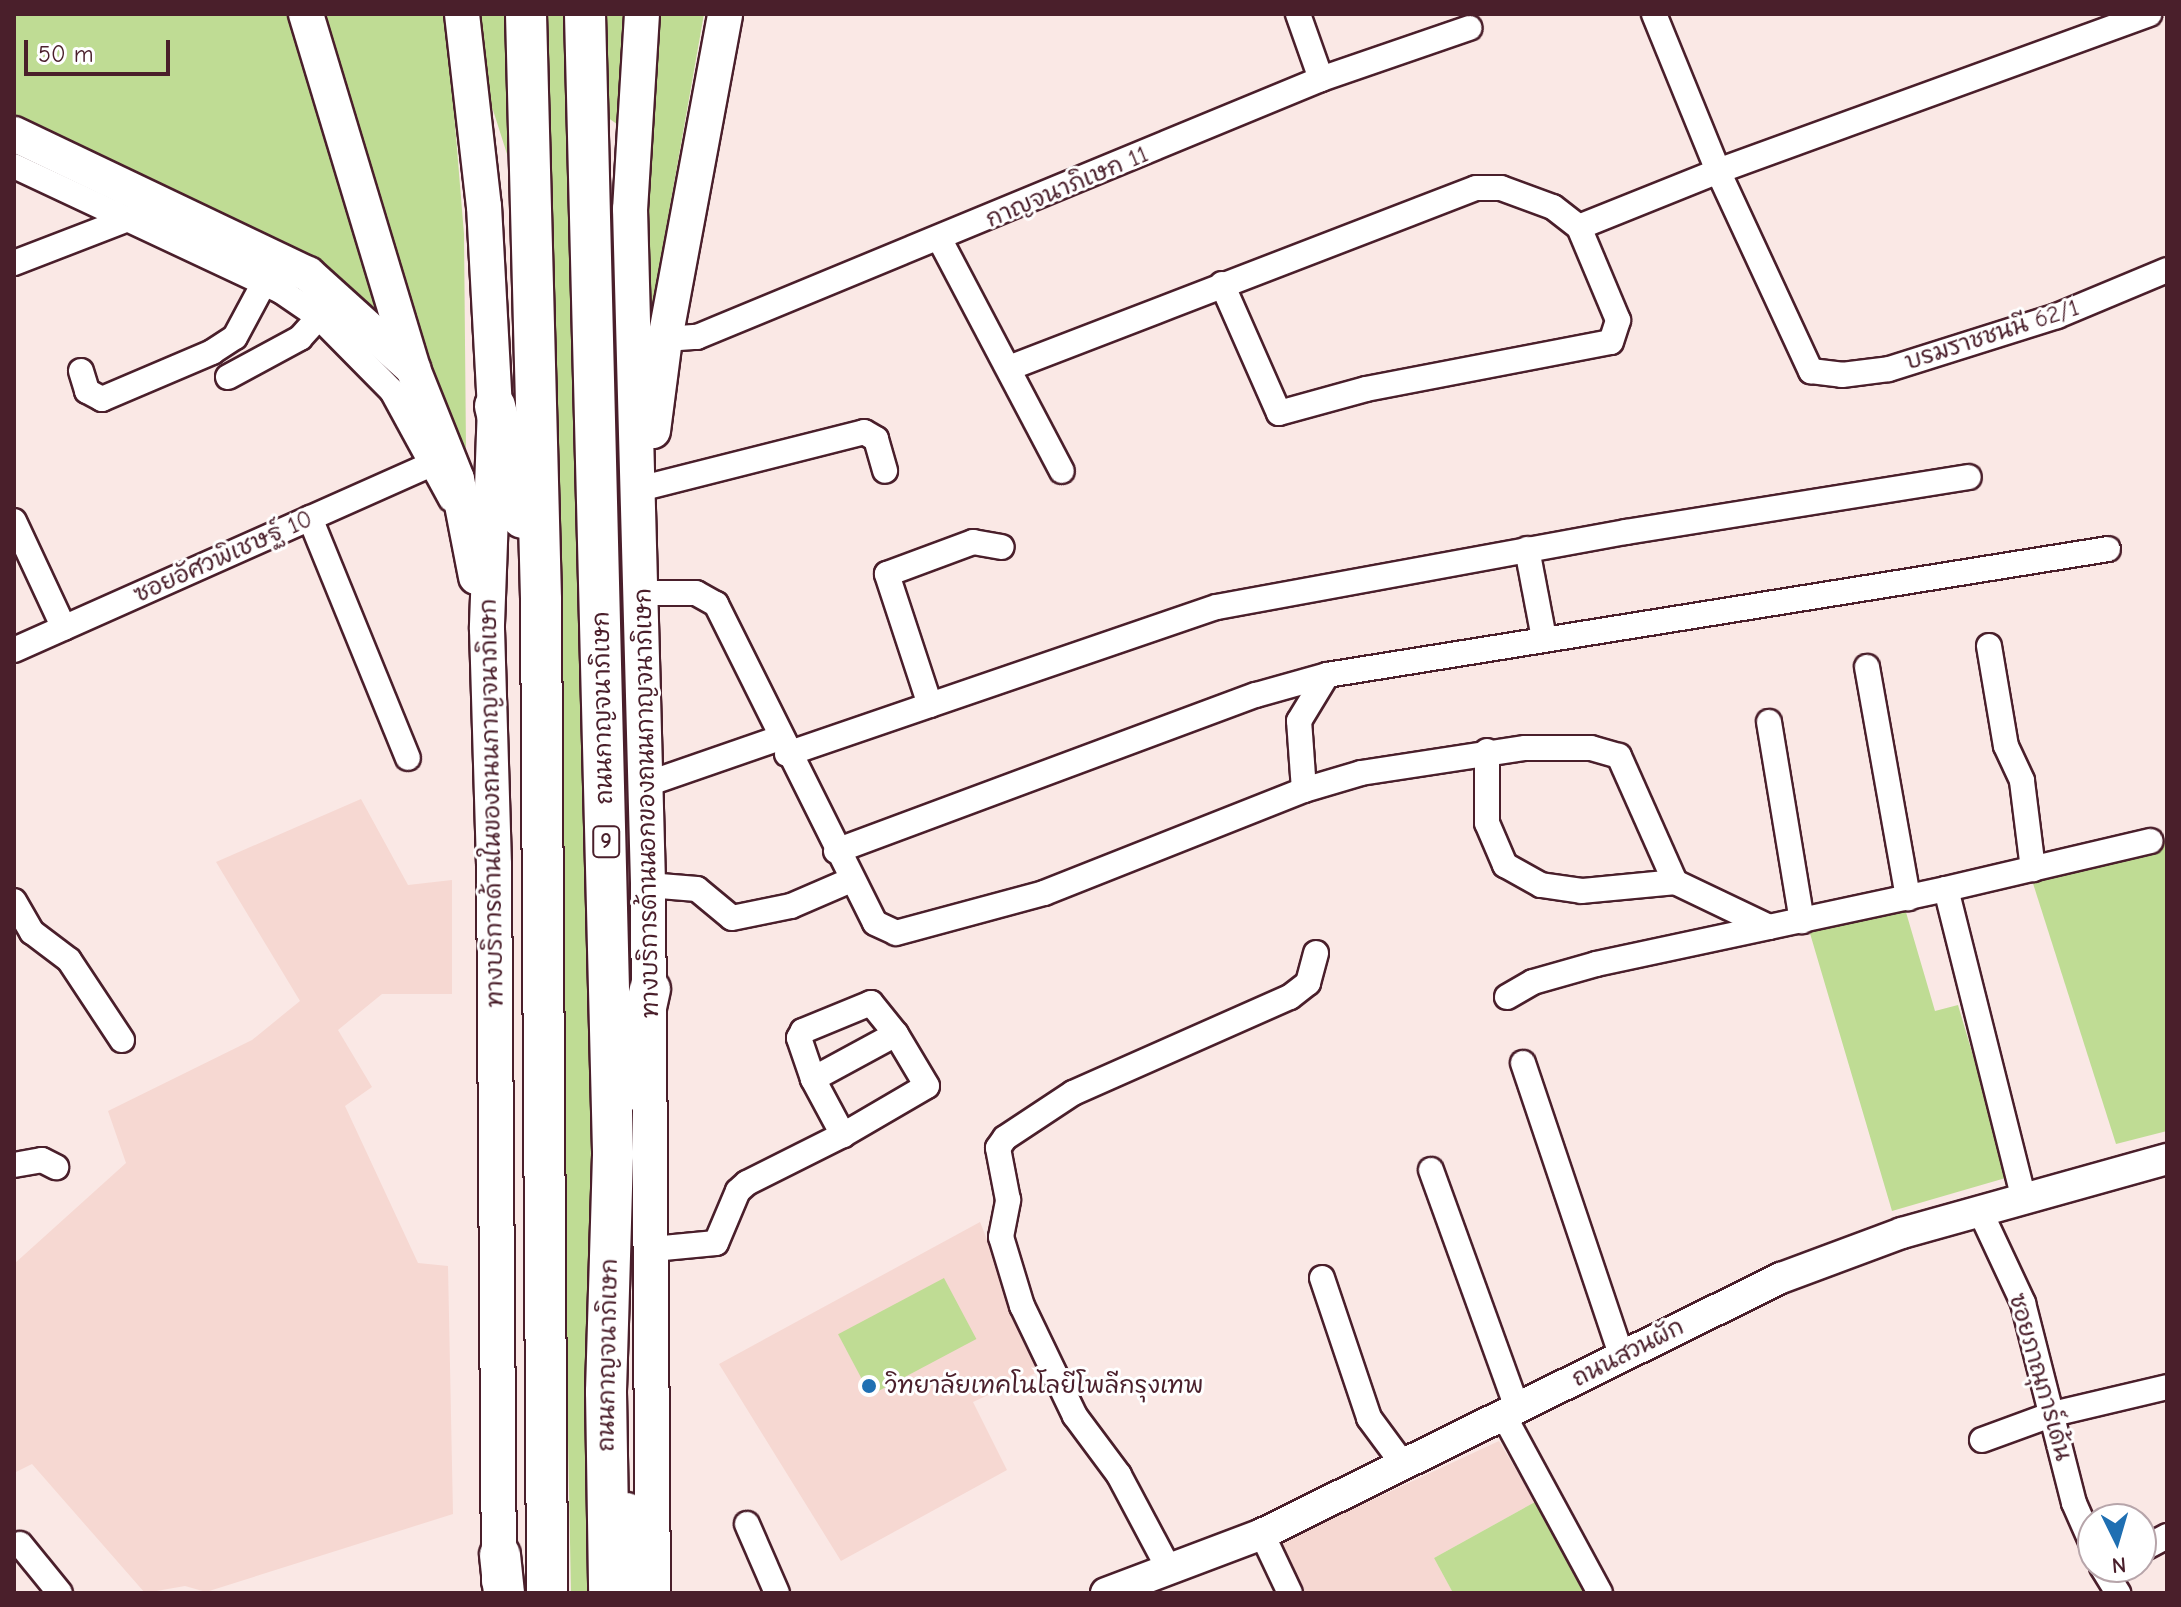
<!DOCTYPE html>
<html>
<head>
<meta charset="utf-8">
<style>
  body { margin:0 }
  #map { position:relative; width:2181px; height:1607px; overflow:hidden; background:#fae8e5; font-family:"Comic Neue","Playpen Sans Thai",sans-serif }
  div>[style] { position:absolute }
  .built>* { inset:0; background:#f6d8d2 }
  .green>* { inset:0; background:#bfdc94; transform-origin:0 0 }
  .roads { filter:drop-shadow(2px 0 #4a1f2b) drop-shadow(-2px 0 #4a1f2b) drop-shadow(0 2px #4a1f2b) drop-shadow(0 -2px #4a1f2b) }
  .minor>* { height:24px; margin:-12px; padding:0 12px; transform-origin:12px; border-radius:12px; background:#fff }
  .tertiary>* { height:30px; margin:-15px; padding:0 15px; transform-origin:15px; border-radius:15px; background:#fff }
  .secondary>* { height:34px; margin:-17px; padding:0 17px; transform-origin:17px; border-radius:17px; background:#fff }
  .trunk>* { height:40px; margin:-20px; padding:0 20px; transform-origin:20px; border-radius:20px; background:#fff }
  .dots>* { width:22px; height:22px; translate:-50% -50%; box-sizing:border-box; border:4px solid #fff; border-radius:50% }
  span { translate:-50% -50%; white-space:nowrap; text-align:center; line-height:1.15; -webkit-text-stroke:6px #fff; paint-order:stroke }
  .shield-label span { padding:2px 6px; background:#fff; border:2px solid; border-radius:6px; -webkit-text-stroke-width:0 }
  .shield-label { font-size:22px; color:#4a1f2b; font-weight:700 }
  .street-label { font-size:24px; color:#4a1f2b }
  .poi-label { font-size:24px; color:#4a1f2b }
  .left { translate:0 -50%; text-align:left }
  .frame { position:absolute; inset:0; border:16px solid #4a1f2b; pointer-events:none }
  .north { position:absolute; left:2077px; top:1503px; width:80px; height:80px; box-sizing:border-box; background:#fff; border:2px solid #b7a5aa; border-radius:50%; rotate:175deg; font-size:22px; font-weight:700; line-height:32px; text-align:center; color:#4a1f2b }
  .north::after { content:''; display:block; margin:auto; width:28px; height:36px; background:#1f6fb2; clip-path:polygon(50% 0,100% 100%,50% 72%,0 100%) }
  .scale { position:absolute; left:24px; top:40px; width:146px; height:36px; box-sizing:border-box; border:4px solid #4a1f2b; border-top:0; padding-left:10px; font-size:24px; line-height:28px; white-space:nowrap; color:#4a1f2b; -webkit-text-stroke:6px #fff; paint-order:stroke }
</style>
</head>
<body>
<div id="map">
  <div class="built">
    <div style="clip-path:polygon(361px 799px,408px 885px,452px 880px,452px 994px,382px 994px,338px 1030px,372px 1087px,345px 1106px,418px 1263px,448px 1266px,453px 1514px,206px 1592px,185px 1586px,145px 1593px,32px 1464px,14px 1473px,14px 1264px,126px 1163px,108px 1111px,252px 1040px,300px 1001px,216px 862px)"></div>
    <div style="clip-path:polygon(980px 1222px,1040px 1371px,973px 1402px,1007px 1470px,841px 1561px,719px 1364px)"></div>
    <div style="clip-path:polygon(1499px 1441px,1535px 1502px,1434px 1558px,1453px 1593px,1306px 1593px,1279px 1543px)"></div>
  </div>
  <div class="green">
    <div style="clip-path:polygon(14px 14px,292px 14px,380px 315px,334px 284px,14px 122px)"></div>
    <div style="clip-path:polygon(316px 14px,704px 14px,647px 336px,647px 145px,571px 92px,591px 1027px,593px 1593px,571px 1593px,542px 97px,513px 173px,493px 110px,453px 100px,464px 234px,466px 449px,423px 361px)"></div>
    <div style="clip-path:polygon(2167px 841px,2167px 1131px,2116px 1144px,2030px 874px)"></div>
    <div style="clip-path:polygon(1903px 902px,1935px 1011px,1958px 1005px,2009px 1177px,1892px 1211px,1809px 930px)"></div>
    <div style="left:944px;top:1278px;width:69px;height:120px;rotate:62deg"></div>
    <div style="clip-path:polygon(1535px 1502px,1585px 1593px,1453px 1593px,1434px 1558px)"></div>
  </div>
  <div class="roads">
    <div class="minor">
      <div style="left:1298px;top:14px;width:69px;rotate:70.5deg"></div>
      <div style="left:1654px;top:14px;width:170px;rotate:67.8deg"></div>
      <div style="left:1718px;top:171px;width:221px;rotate:65.1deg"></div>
      <div style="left:1811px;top:371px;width:31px;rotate:7deg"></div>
      <div style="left:1842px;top:375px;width:47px;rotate:-7.3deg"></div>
      <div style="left:1889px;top:369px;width:176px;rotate:-17.5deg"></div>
      <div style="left:2057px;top:316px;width:119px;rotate:-22.7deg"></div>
      <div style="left:14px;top:166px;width:295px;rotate:25.1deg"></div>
      <div style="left:281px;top:291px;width:46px;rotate:34.4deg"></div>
      <div style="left:319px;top:317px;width:104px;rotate:45.4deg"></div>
      <div style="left:392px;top:391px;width:123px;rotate:61.4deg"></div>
      <div style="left:940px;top:240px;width:261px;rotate:62.2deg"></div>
      <div style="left:14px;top:263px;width:122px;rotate:-21.1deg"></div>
      <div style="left:1222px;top:284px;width:141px;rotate:66.2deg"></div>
      <div style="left:1279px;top:413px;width:90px;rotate:-15.4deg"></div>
      <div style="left:1366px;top:389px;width:249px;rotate:-10.9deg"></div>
      <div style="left:1611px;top:342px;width:23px;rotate:-72deg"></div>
      <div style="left:1618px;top:320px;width:101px;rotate:-112.8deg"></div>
      <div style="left:665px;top:339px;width:32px;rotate:-4deg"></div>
      <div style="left:697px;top:337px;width:675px;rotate:-22.46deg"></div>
      <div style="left:1321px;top:79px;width:157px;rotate:-19deg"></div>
      <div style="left:1009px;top:368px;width:500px;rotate:-21.08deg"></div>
      <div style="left:1476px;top:188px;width:25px"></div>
      <div style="left:1501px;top:188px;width:55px;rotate:20.1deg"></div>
      <div style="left:1553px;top:207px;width:33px;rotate:38deg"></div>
      <div style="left:1579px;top:227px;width:150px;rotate:-21.9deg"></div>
      <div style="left:1718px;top:171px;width:459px;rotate:-20deg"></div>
      <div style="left:81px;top:371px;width:21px;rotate:73deg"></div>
      <div style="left:87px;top:391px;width:17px;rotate:28deg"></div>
      <div style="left:102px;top:399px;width:120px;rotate:-23.1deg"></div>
      <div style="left:212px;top:352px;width:27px;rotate:-33deg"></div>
      <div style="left:235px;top:337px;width:61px;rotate:-61.8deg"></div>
      <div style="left:228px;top:377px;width:82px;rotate:-28.4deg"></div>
      <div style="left:300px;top:338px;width:28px;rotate:-48deg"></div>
      <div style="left:647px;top:487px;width:224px;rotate:-14.2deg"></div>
      <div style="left:864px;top:432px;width:14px;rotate:30deg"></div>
      <div style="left:876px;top:439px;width:33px;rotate:74deg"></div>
      <div style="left:310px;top:518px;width:259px;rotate:67.8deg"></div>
      <div style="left:14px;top:521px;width:118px;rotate:65deg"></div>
      <div style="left:1527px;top:549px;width:91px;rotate:79.2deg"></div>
      <div style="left:644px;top:593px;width:52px"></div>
      <div style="left:696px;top:593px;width:23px;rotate:29deg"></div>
      <div style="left:716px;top:604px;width:356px;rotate:63.5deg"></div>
      <div style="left:875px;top:923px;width:23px;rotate:25deg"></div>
      <div style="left:896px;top:933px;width:153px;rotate:-15.1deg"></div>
      <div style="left:1044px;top:893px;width:280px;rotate:-21.6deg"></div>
      <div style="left:1304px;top:790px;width:59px;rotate:-16.6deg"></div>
      <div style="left:1361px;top:773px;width:166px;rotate:-8.7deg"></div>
      <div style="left:1525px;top:748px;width:66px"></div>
      <div style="left:1591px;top:748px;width:29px;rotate:16deg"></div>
      <div style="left:1619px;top:756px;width:138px;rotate:66deg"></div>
      <div style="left:1675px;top:882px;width:104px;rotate:25.6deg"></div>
      <div style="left:1769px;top:927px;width:181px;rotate:-12.1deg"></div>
      <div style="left:1946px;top:889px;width:320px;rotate:75.9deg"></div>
      <div style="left:1989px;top:646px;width:101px;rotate:80.4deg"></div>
      <div style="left:2006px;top:746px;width:38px;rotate:65deg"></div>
      <div style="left:2022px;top:781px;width:89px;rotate:82.9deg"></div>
      <div style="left:14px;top:650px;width:457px;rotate:-24deg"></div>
      <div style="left:1867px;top:667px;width:235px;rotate:79.9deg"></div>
      <div style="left:930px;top:705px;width:138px;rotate:-108.2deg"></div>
      <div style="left:887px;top:574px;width:92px;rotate:-20.4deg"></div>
      <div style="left:973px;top:542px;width:29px;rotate:10deg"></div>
      <div style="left:1769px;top:722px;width:202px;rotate:80.6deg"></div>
      <div style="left:1487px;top:751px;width:72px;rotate:90deg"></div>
      <div style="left:1487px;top:823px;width:46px;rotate:66.8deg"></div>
      <div style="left:1505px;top:865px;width:41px;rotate:29.1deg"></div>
      <div style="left:1541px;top:885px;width:41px;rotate:8.3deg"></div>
      <div style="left:1582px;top:891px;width:93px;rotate:-5.5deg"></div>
      <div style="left:787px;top:754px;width:454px;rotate:-18.9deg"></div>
      <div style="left:1217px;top:607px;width:416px;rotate:-10.4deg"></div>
      <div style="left:1626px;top:532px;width:347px;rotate:-9.1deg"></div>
      <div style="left:647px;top:784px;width:141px;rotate:-19.1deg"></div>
      <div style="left:1304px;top:790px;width:69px;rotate:-94.1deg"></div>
      <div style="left:1299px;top:721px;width:54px;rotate:-58.7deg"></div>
      <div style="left:836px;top:851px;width:448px;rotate:-20.4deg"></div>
      <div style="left:1256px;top:695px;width:74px;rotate:-15.7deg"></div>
      <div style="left:1327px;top:675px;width:791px;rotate:-9.16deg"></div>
      <div style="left:648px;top:885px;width:49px;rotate:4.7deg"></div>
      <div style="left:697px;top:889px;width:45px;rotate:39.6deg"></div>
      <div style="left:732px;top:918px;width:60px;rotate:-11.5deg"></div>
      <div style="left:791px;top:906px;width:65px;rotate:-23.4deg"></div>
      <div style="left:1946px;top:889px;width:210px;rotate:-13.2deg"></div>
      <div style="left:14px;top:901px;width:36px;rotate:60deg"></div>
      <div style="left:32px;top:932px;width:46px;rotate:37.1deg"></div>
      <div style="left:69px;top:960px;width:96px;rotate:56.5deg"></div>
      <div style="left:1507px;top:997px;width:30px;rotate:-30deg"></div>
      <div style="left:1533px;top:982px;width:66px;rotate:-15.9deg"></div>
      <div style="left:1596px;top:964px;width:177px;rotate:-12.1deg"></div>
      <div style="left:1523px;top:1063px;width:307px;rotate:71.4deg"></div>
      <div style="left:813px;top:1079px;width:94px;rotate:-28.5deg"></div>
      <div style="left:14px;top:1165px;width:28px;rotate:-10deg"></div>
      <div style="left:42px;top:1160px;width:16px;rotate:27deg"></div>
      <div style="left:1431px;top:1170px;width:255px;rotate:70.1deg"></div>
      <div style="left:1980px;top:1211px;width:102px;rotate:64.9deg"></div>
      <div style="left:2023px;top:1303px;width:206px;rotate:75.7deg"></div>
      <div style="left:2074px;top:1503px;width:47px;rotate:66.2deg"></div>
      <div style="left:653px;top:1249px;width:63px;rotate:-5.4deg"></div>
      <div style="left:716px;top:1243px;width:56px;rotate:-67.1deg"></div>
      <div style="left:738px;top:1191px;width:12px;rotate:-42deg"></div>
      <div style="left:747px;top:1183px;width:107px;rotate:-26.6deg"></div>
      <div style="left:843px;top:1135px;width:97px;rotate:-30.3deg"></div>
      <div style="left:927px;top:1086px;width:61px;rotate:-120.8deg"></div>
      <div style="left:896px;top:1034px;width:40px;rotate:-129deg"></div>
      <div style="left:871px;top:1003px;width:74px;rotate:157.6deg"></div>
      <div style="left:803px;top:1031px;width:8px;rotate:120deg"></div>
      <div style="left:799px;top:1038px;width:43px;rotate:71.1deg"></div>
      <div style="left:813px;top:1079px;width:64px;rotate:61.8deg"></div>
      <div style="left:1322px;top:1278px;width:148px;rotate:71.4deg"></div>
      <div style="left:1369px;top:1418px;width:57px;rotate:53.5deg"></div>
      <div style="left:1504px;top:1416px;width:201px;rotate:61.5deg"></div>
      <div style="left:1982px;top:1440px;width:76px;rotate:-20.1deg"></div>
      <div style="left:2053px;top:1414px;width:117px;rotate:-13.3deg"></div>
      <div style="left:747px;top:1524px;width:75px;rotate:66.5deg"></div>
      <div style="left:1262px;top:1534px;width:65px;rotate:64.6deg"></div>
      <div style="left:20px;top:1544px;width:63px;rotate:50.8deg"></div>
      <div style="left:2141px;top:1550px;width:30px;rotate:-28deg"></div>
      <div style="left:2102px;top:1567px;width:31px;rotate:58deg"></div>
      <div style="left:1170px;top:1571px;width:109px;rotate:-118deg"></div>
      <div style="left:1119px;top:1475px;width:74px;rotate:-126.7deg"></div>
      <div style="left:1075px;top:1416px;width:122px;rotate:-115.7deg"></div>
      <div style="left:1022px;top:1306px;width:72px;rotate:-106.9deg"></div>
      <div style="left:1001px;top:1237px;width:38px;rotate:-79deg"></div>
      <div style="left:1008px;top:1200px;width:53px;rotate:-100.9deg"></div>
      <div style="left:998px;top:1148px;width:12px;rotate:-55deg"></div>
      <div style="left:1005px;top:1138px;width:82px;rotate:-33.5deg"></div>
      <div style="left:1073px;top:1093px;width:237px;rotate:-23.9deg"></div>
      <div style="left:1290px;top:997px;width:23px;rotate:-38deg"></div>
      <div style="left:1308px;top:983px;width:31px;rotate:-75deg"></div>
    </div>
    <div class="tertiary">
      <div style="left:1106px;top:1593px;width:167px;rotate:-20.7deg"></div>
      <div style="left:1262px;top:1534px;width:579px;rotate:-26.26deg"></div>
      <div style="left:1781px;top:1278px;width:129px;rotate:-20.4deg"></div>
      <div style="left:1902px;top:1233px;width:275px;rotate:-15.6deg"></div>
    </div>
    <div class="secondary">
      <div style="left:306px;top:14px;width:367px;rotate:73.2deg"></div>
      <div style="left:462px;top:14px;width:193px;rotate:83.5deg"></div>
      <div style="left:484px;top:206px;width:200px;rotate:86.9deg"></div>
      <div style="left:495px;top:406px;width:223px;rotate:92.1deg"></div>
      <div style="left:487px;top:629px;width:236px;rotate:88.3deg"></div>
      <div style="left:494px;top:865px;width:716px;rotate:89.6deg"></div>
      <div style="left:642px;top:14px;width:195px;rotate:93.5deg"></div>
      <div style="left:630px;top:209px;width:676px;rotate:88.47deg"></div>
      <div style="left:648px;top:885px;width:708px;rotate:89.6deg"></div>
      <div style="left:14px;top:134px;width:326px;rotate:25.5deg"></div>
      <div style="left:308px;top:274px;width:142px;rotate:42.1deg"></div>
      <div style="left:413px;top:369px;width:118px;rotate:68.2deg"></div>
      <div style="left:457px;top:479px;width:100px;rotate:79deg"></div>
      <div style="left:653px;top:431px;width:93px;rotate:-82.6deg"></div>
      <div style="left:665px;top:339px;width:330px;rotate:-79.5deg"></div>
    </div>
    <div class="trunk">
      <div style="left:526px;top:14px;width:586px;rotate:88.53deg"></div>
      <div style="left:541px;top:600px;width:993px;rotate:89.65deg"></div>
      <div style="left:585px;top:14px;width:1141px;rotate:88.59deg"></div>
      <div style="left:613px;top:1155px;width:237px;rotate:91.7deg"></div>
      <div style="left:606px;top:1392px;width:201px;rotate:89.1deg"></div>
      <div style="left:495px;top:406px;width:115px;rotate:76.4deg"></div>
      <div style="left:628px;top:1090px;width:103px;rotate:-77.7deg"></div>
      <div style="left:626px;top:1513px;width:81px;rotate:79.4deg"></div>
      <div style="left:500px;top:1555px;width:38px;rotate:84deg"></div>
    </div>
  </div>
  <div class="dots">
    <div style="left:869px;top:1386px;background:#1f6fb2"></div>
  </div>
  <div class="shield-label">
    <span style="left:606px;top:842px">9</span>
  </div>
  <div class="street-label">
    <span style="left:1067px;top:187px;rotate:-23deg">กาญจนาภิเษก 11</span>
    <span style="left:1992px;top:335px;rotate:-18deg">บรมราชชนนี 62/1</span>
    <span style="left:223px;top:557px;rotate:-24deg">ซอยอัศวพิเชษฐ์ 10</span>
    <span style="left:603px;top:708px;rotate:-91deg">ถนนกาญจนาภิเษก</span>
    <span style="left:492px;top:803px;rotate:-91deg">ทางบริการด้านในของถนนกาญจนาภิเษก</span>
    <span style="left:647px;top:803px;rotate:-91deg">ทางบริการด้านนอกของถนนกาญจนาภิเษก</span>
    <span style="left:1628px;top:1353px;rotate:-27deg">ถนนสวนผัก</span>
    <span style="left:608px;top:1355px;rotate:-89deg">ถนนกาญจนาภิเษก</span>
    <span style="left:2040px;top:1377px;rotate:74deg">ซอยภาณุการ์เด้น</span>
  </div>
  <div class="poi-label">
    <span class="left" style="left:885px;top:1386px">วิทยาลัยเทคโนโลยีโพลีกรุงเทพ</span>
  </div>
  <div class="frame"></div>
  <div class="north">N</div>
  <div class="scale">50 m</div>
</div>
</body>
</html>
